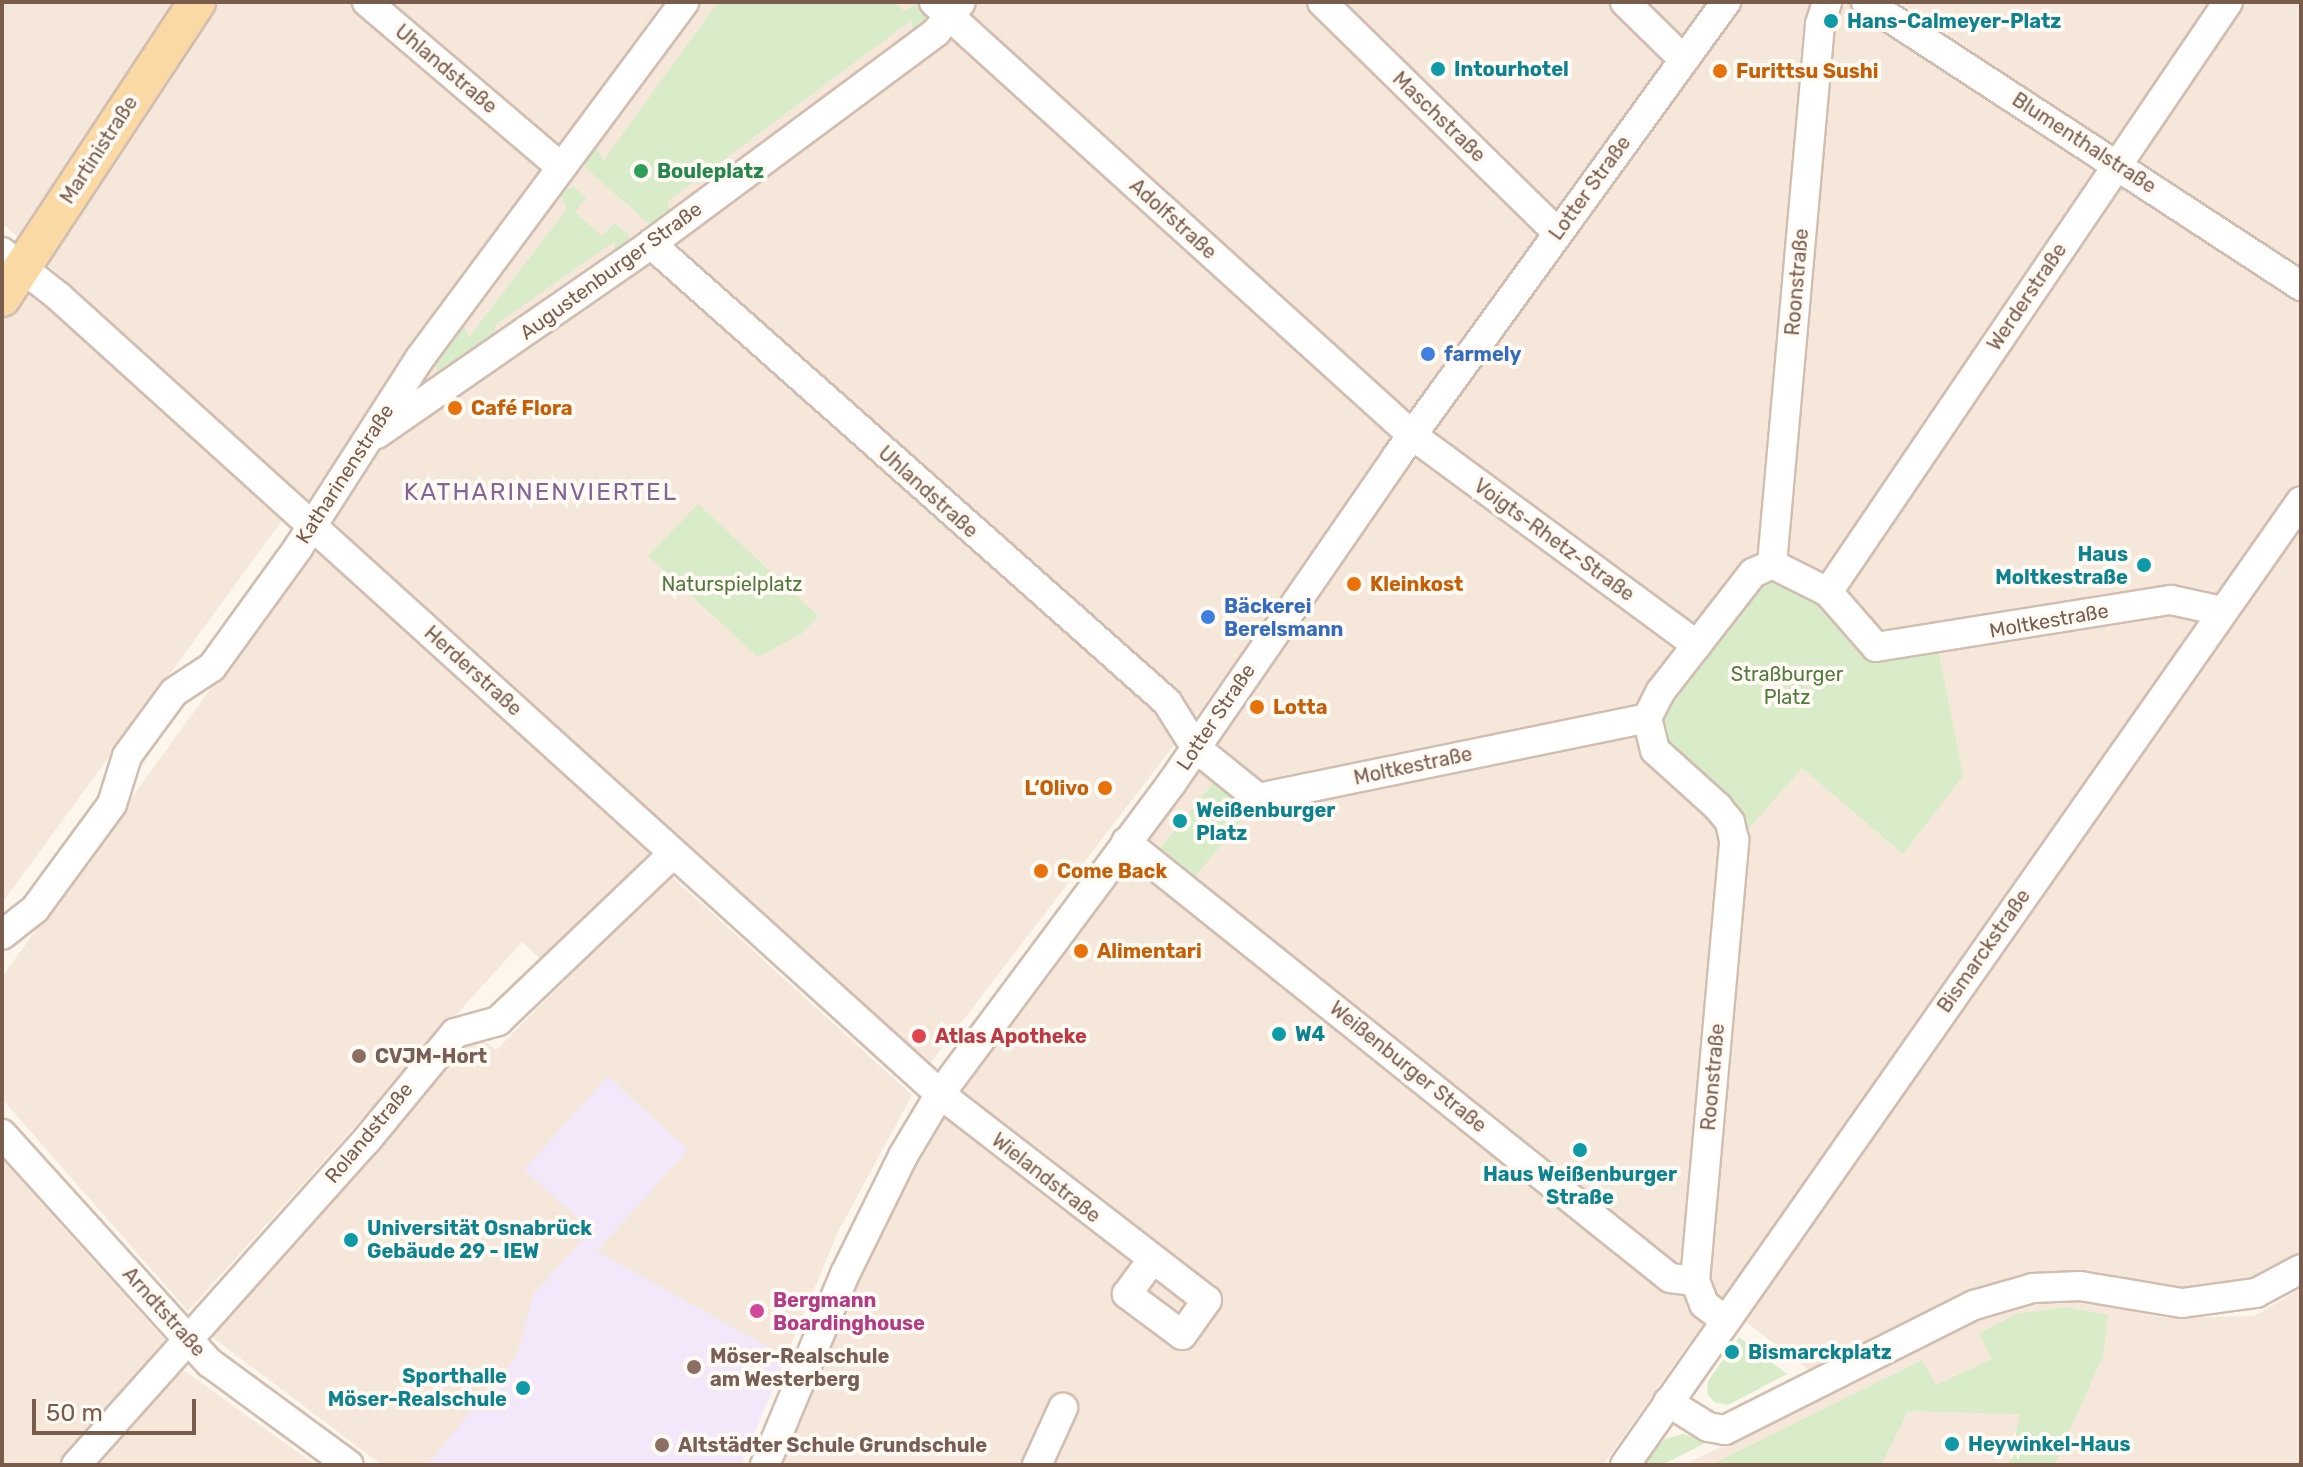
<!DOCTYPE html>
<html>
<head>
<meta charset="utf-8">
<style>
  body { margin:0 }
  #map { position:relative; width:2303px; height:1467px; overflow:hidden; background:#fdf6ec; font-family:Rubik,sans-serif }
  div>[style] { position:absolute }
  .residential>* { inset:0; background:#f5e8da }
  .education>* { inset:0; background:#f3e8fa }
  .green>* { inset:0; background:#d8ecc9; transform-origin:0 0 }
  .roads { filter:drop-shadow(2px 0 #d1beb0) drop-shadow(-2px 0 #d1beb0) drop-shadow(0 2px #d1beb0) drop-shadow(0 -2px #d1beb0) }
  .minor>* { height:28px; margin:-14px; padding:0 14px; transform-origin:14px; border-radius:14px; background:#fff }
  .major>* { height:36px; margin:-18px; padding:0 18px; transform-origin:18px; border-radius:18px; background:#fbd9a5 }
  .dots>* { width:22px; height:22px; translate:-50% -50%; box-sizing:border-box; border:4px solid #fffaf3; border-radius:50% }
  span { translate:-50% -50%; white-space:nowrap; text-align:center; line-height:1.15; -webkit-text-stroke:8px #fffaf3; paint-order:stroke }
  .culture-label { font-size:20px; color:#0d838f; font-weight:700 }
  .left { translate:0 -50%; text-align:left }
  .right { translate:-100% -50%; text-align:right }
  .street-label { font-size:20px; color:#7a5c4d }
  .food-label { font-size:20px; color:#c56008; font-weight:700 }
  .leisure-label { font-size:20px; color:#27864d; font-weight:700 }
  .shop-label { font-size:20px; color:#366cbe; font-weight:700 }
  .park-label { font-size:20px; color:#537a41 }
  .health-label { font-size:20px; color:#be3a42; font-weight:700 }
  .education-label { font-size:20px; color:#785e54; font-weight:700 }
  .hotel-label { font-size:20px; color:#b23c85; font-weight:700 }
  .quarter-label { font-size:24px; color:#846695; letter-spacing:2px }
  .frame { position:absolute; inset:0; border:4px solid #7a5c4d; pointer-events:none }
  .scale { position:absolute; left:32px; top:1399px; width:164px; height:36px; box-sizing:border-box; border:4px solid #7a5c4d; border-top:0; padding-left:10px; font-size:24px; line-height:28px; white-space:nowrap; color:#7a5c4d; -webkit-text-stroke:6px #fffaf3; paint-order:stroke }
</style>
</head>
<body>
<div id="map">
  <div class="residential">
    <div style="clip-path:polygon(2px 2px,1714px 2px,1200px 711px,928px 1066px,2px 223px)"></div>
    <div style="clip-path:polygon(1740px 2px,1866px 2px,2156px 210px,2301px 301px,2301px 1257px,2270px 1276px,2190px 1293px,2077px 1274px,1813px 1373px,1719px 1301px,1603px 1465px,779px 1465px,863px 1260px,956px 1087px)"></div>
    <div style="clip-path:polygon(1899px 2px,2301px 2px,2301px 272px)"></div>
    <div style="clip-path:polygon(2px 268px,112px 356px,286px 515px,2px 903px)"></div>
    <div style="clip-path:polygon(316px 543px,655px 857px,548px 966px,522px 942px,188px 1311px,2px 1099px,2px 977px)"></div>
    <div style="clip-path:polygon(670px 875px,912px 1095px,838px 1232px,741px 1465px,382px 1465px,212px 1337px,477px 1035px,496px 1050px)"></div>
    <div style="clip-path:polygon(2px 1160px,165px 1340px,59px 1465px,2px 1465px)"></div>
    <div style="clip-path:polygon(2301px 1289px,2301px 1465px,1685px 1465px,1979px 1314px,2072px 1298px,2166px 1318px,2254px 1316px)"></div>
    <div style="clip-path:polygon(182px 1369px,299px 1453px,315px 1465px,99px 1465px)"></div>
  </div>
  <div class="education">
    <div style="clip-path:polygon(608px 1076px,688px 1150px,597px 1251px,786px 1357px,741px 1465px,427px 1465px,517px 1355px,534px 1293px,591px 1230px,524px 1170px)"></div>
  </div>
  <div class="green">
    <div style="clip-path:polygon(718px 2px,894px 2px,904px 11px,921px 2px,929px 21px,913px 39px,912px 20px,668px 201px,670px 216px,654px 228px,586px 168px,584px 158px,594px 145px,604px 160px)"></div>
    <div style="clip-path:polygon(573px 186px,586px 198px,575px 212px,602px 236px,615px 223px,628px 234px,629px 246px,615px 256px,615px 241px,495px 325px,496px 342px,439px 374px,433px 362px,462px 323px,469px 337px,567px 209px,560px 194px)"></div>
    <div style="clip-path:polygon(698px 504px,818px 616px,801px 634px,758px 657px,648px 556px)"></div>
    <div style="clip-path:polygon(1772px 575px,1822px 600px,1856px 641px,1938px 648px,1963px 776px,1903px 854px,1802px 768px,1744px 834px,1666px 745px,1660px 720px,1672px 698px,1761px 581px)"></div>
    <div style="left:1214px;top:782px;width:45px;height:85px;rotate:39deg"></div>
    <div style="clip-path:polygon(2067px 1307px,2108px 1315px,2103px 1356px,2054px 1465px,2009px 1465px,2020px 1414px,1908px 1411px,1881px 1465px,1711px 1465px,1922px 1360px,1936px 1385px,1992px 1359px,1979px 1333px,2017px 1314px)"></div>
    <div style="clip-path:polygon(1739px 1337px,1787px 1374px,1728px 1405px,1714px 1402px,1707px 1394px,1708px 1381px)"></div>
    <div style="clip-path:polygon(1683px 1434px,1707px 1442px,1662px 1465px,1640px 1465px,1665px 1439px)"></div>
  </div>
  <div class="roads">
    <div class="minor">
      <div style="left:367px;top:2px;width:255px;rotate:40.4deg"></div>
      <div style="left:934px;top:2px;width:645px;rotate:42.17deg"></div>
      <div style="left:1412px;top:435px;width:354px;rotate:36.4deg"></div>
      <div style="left:1322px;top:2px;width:329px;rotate:44.4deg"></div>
      <div style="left:1625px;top:2px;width:81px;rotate:44.5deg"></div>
      <div style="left:1866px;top:2px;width:520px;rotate:33.14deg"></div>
      <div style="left:651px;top:244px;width:690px;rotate:41.59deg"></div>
      <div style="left:1167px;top:702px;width:54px;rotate:57.8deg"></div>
      <div style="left:1196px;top:748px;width:80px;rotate:38.9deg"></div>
      <div style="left:1258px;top:798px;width:397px;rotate:-11.6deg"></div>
      <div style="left:2px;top:252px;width:71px;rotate:38.2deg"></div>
      <div style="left:58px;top:296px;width:1189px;rotate:42.14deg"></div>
      <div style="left:940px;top:1094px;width:337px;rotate:37.7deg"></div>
      <div style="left:1207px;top:1300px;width:43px;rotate:125.5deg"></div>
      <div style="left:1182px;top:1335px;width:69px;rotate:-143.3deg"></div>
      <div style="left:1127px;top:1294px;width:42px;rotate:-53.7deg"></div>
      <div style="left:377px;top:434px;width:333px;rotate:-34.7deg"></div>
      <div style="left:651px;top:244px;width:355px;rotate:-36.6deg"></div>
      <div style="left:936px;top:32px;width:38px;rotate:-50deg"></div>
      <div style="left:1772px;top:564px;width:542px;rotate:-84.92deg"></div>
      <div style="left:1820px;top:24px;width:23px;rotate:-72deg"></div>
      <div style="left:1828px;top:592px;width:713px;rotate:-55.86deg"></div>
      <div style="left:1126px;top:842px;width:697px;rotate:38.71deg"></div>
      <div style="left:1670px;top:1278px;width:25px;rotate:7deg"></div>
      <div style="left:2px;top:935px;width:42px;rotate:-38.2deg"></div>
      <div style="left:35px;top:909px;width:130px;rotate:-53.7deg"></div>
      <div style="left:112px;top:804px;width:50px;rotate:-72.6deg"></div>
      <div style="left:127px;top:756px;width:79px;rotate:-53.7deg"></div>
      <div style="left:174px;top:692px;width:45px;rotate:-33.3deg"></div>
      <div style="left:212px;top:667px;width:147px;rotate:-54.1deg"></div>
      <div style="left:298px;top:548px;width:226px;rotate:-57.3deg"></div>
      <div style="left:420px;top:358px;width:443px;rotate:-53.4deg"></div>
      <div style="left:2px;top:1134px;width:309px;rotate:47.8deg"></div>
      <div style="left:210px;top:1363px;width:172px;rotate:36.3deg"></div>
      <div style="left:1725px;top:1320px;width:26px;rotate:-143deg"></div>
      <div style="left:1704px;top:1304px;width:25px;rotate:-111deg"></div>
      <div style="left:1695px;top:1281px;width:443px;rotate:-84.9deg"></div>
      <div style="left:1734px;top:840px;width:18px;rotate:-103deg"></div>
      <div style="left:1730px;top:822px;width:19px;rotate:-129deg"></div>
      <div style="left:1718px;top:807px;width:85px;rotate:-137.9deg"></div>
      <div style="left:1655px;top:750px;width:33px;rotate:-104deg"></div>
      <div style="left:1647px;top:718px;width:30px;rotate:-63deg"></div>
      <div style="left:1661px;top:691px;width:150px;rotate:-52.1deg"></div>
      <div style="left:1753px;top:573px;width:21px;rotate:-25deg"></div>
      <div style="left:1772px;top:564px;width:63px;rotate:26.6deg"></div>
      <div style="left:1828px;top:592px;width:73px;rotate:48.9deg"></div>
      <div style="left:1876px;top:647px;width:299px;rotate:-9.1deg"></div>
      <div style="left:2171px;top:600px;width:52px;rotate:12.2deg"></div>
      <div style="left:1668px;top:1402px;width:47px;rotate:32deg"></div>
      <div style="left:1708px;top:1427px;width:17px;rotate:10deg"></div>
      <div style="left:1725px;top:1430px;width:279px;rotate:-26.7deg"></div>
      <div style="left:1974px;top:1305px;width:61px;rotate:-16.1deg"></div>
      <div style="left:2033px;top:1288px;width:47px;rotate:-2.4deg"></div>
      <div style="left:2080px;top:1286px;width:103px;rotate:9.5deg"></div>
      <div style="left:2182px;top:1303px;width:75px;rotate:-7.7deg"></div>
      <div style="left:2256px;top:1293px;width:51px;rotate:-28.1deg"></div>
      <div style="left:76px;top:1465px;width:435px;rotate:-48.2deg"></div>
      <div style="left:366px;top:1141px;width:140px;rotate:-50.5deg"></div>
      <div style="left:455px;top:1033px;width:45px;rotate:-15.6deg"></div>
      <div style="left:498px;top:1021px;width:242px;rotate:-43.7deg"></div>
      <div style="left:765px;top:1465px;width:207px;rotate:-67.3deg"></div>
      <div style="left:845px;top:1274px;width:131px;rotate:-63.8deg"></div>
      <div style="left:903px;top:1156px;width:72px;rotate:-59.2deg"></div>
      <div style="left:940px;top:1094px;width:387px;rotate:-53.3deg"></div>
      <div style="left:1171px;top:784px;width:398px;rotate:-55.4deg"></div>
      <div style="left:1397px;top:456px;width:561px;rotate:-54.07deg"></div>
      <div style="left:1037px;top:1465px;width:63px;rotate:-65.5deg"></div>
      <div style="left:1625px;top:1465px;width:1177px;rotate:-54.96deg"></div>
    </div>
    <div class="major">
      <div style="left:2px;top:298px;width:354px;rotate:-56.6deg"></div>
    </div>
  </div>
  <div class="dots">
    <div style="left:1831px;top:21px;background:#0f9aa8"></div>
    <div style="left:1438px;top:69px;background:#0f9aa8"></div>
    <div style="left:1720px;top:71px;background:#e8710a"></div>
    <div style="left:641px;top:171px;background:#2e9e5b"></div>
    <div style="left:1428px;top:354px;background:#3f7fe0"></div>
    <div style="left:455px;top:408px;background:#e8710a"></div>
    <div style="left:2144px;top:565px;background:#0f9aa8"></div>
    <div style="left:1354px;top:584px;background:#e8710a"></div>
    <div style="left:1208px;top:617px;background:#3f7fe0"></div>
    <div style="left:1257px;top:707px;background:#e8710a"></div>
    <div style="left:1105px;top:788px;background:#e8710a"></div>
    <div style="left:1180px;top:821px;background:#0f9aa8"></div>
    <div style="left:1041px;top:871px;background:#e8710a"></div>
    <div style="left:1081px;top:951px;background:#e8710a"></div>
    <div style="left:1279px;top:1034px;background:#0f9aa8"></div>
    <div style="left:919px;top:1036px;background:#e0444e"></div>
    <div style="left:359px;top:1056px;background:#8d6e63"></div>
    <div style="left:1580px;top:1150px;background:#0f9aa8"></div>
    <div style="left:351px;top:1240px;background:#0f9aa8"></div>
    <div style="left:757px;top:1311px;background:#d1479c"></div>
    <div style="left:1732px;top:1352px;background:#0f9aa8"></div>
    <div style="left:694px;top:1367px;background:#8d6e63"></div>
    <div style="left:523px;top:1388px;background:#0f9aa8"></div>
    <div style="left:1952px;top:1444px;background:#0f9aa8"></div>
    <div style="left:662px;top:1445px;background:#8d6e63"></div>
  </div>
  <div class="culture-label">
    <span class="left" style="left:1847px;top:21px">Hans-Calmeyer-Platz</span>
    <span class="left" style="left:1454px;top:69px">Intourhotel</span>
    <span class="right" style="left:2128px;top:566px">Haus<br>Moltkestraße</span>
    <span class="left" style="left:1196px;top:822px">Weißenburger<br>Platz</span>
    <span class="left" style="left:1295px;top:1034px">W4</span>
    <span style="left:1580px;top:1186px">Haus Weißenburger<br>Straße</span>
    <span class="left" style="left:367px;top:1240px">Universität Osnabrück<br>Gebäude 29 - IEW</span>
    <span class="left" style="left:1748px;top:1352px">Bismarckplatz</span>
    <span class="right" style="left:507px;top:1388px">Sporthalle<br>Möser-Realschule</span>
    <span class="left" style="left:1968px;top:1444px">Heywinkel-Haus</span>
  </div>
  <div class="street-label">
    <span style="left:446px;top:69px;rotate:40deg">Uhlandstraße</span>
    <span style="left:1439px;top:117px;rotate:44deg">Maschstraße</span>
    <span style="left:2084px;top:143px;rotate:33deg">Blumenthalstraße</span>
    <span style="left:99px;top:150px;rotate:-57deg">Martinistraße</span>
    <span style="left:1590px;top:188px;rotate:-54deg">Lotter Straße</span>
    <span style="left:1173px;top:219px;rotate:42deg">Adolfstraße</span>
    <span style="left:611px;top:271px;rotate:-36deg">Augustenburger Straße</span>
    <span style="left:1797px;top:282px;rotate:-85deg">Roonstraße</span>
    <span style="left:2027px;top:297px;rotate:-56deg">Werderstraße</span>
    <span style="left:345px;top:474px;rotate:-57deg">Katharinenstraße</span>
    <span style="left:928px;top:492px;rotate:42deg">Uhlandstraße</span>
    <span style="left:1554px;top:540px;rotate:36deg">Voigts-Rhetz-Straße</span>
    <span style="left:2049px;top:621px;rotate:-10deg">Moltkestraße</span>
    <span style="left:473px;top:671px;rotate:42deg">Herderstraße</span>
    <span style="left:1216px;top:717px;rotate:-56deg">Lotter Straße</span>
    <span style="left:1413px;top:766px;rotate:-12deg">Moltkestraße</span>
    <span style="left:1984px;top:951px;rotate:-55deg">Bismarckstraße</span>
    <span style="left:1408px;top:1067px;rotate:39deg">Weißenburger Straße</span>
    <span style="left:1713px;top:1077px;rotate:-85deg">Roonstraße</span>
    <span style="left:369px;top:1133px;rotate:-50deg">Rolandstraße</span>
    <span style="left:1046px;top:1178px;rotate:38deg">Wielandstraße</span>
    <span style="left:164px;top:1312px;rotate:48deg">Arndtstraße</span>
  </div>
  <div class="food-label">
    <span class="left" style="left:1736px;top:71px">Furittsu Sushi</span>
    <span class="left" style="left:471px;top:408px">Café Flora</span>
    <span class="left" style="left:1370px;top:584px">Kleinkost</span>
    <span class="left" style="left:1273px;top:707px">Lotta</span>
    <span class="right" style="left:1089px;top:788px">L‘Olivo</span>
    <span class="left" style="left:1057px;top:871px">Come Back</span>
    <span class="left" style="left:1097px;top:951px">Alimentari</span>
  </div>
  <div class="leisure-label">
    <span class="left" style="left:657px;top:171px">Bouleplatz</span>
  </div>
  <div class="shop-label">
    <span class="left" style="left:1444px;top:354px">farmely</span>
    <span class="left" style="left:1224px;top:618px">Bäckerei<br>Berelsmann</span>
  </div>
  <div class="park-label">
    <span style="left:732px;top:584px">Naturspielplatz</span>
    <span style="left:1787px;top:686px">Straßburger<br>Platz</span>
  </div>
  <div class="health-label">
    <span class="left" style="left:935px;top:1036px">Atlas Apotheke</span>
  </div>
  <div class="education-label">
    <span class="left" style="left:375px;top:1056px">CVJM-Hort</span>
    <span class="left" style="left:710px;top:1368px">Möser-Realschule<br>am Westerberg</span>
    <span class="left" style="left:678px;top:1445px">Altstädter Schule Grundschule</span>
  </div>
  <div class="hotel-label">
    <span class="left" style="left:773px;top:1312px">Bergmann<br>Boardinghouse</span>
  </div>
  <div class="quarter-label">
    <span style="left:541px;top:493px">KATHARINENVIERTEL</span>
  </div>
  <div class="frame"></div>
  <div class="scale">50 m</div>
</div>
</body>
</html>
